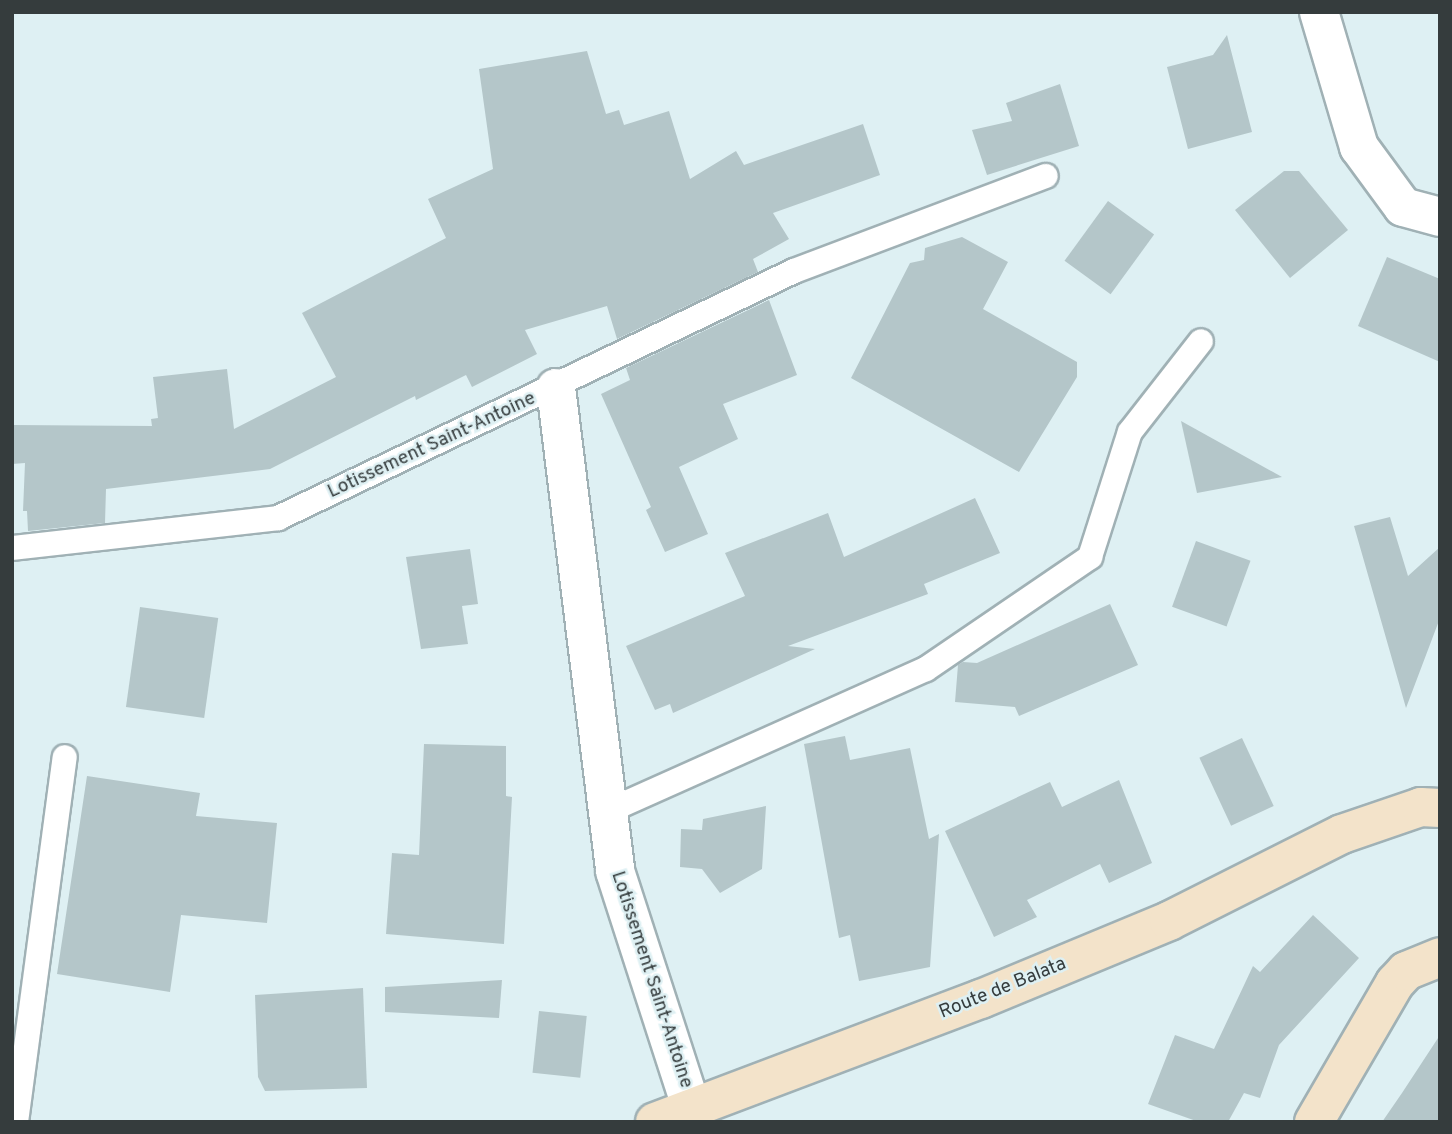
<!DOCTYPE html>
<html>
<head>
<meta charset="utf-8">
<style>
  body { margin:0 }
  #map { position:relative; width:1452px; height:1134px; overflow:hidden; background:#def0f3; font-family:Overpass,sans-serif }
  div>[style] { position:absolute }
  .building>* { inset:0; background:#b4c6c9; transform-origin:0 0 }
  .roads { filter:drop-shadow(2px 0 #a0b1b5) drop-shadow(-2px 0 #a0b1b5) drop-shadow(0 2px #a0b1b5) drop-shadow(0 -2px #a0b1b5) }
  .lane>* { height:24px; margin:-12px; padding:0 12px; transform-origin:12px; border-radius:12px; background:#fff }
  .street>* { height:38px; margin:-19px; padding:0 19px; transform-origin:19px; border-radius:19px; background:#fff }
  .secondary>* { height:38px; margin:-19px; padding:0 19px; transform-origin:19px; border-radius:19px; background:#f3e3ca }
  span { translate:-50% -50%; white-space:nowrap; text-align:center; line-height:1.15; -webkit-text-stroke:5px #def0f3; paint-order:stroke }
  .street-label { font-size:19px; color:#353c3d }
  .frame { position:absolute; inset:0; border:14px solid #353c3d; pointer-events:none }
</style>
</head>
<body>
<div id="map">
  <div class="building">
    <div style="clip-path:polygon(1227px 35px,1252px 132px,1188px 149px,1167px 67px,1213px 55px)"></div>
    <div style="clip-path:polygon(587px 51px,606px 114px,619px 110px,624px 125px,669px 111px,690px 179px,736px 151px,744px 165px,863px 124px,880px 175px,773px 213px,789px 239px,753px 259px,758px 272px,617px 339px,607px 306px,525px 330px,537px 354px,472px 387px,466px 375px,416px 400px,415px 396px,270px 469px,106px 489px,105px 523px,28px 531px,27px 511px,23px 511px,25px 463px,12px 464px,12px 425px,152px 426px,151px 419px,158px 418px,153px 377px,227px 369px,234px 429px,336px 377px,302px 313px,446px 238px,428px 199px,493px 169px,479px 69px)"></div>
    <div style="clip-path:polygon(1060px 84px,1079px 146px,987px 175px,972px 130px,1012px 121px,1006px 103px)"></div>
    <div style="clip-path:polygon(1284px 171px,1299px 171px,1348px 230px,1290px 278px,1235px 210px)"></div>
    <div style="left:1108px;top:201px;width:57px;height:74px;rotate:36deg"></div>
    <div style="clip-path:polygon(962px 237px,1008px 262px,983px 309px,1077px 362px,1077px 377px,1019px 472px,851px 378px,910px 263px,924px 260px,925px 248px)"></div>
    <div style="clip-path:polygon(1387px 257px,1440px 279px,1440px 362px,1358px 326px)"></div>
    <div style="clip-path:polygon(769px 300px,797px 375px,723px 404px,738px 439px,679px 467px,708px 534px,665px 552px,646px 510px,651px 507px,601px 394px,630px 380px,626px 368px)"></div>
    <div style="clip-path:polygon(1181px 421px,1282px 477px,1197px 493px)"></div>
    <div style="clip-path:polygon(975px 498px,1000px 553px,924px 584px,928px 594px,788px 646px,815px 649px,673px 713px,670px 704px,655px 710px,626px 646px,745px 596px,725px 553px,828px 513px,844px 557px)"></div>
    <div style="clip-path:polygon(1390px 517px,1408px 576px,1440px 547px,1440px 618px,1406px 708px,1354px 526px)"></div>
    <div style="left:1196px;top:541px;width:58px;height:70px;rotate:20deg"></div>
    <div style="clip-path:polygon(470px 549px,478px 604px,462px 606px,468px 644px,421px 649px,406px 557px)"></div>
    <div style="clip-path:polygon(1110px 604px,1138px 665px,1019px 716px,1015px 707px,955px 702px,958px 665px,963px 662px,977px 663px)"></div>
    <div style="left:140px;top:607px;width:79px;height:101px;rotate:8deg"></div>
    <div style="clip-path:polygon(845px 736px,850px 760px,910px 748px,929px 839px,939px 834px,930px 967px,859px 981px,850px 935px,839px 938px,804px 744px)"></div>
    <div style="left:1242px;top:738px;width:75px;height:47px;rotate:65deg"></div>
    <div style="clip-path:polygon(424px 744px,506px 746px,506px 796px,512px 797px,504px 944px,386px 934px,392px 853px,419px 855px)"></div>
    <div style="clip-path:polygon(87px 776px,200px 793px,196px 816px,277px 823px,267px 923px,181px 915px,170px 992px,57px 974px)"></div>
    <div style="clip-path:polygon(1119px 780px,1152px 863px,1109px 883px,1100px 864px,1027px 900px,1037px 917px,994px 937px,945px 831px,1050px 782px,1062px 807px)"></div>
    <div style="clip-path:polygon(766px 806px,762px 869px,720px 893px,702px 869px,680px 867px,681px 829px,702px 830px,703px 819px)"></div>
    <div style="clip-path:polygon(1313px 915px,1359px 958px,1279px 1045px,1260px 1098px,1244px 1093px,1228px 1122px,1199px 1122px,1148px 1104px,1175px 1035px,1214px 1049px,1253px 966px,1260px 972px)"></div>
    <div style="clip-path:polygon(502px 980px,499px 1018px,385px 1012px,385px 987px)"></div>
    <div style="clip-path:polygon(363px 988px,367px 1088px,265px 1091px,258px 1077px,255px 995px)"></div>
    <div style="left:539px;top:1011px;width:48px;height:62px;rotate:6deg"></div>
    <div style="clip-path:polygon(1440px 1035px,1440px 1122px,1382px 1122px,1402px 1093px)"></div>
  </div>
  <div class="roads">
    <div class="lane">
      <div style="left:12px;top:548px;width:268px;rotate:-6.4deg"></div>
      <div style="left:278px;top:518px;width:572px;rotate:-25.58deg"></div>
      <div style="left:794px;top:271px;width:269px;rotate:-20.7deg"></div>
      <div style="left:606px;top:812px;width:350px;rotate:-24.1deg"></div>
      <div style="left:926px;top:669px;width:199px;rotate:-34.3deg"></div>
      <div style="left:1090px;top:557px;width:131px;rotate:-72.3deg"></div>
      <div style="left:1130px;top:432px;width:115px;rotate:-52deg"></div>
      <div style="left:16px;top:1122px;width:368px;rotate:-82.4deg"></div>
    </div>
    <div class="street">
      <div style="left:1319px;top:12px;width:141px;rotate:73.5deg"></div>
      <div style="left:1359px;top:147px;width:74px;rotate:53.7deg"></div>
      <div style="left:1403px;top:207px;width:38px;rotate:15deg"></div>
      <div style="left:556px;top:388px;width:487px;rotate:83deg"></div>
      <div style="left:615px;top:871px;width:248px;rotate:72.1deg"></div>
    </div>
    <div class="secondary">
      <div style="left:655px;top:1122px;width:348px;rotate:-20.7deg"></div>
      <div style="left:981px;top:999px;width:204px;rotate:-22.5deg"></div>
      <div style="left:1169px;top:921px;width:194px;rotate:-26.7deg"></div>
      <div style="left:1342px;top:834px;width:83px;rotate:-18.9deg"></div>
      <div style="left:1421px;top:807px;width:19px;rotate:3deg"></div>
      <div style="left:1314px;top:1122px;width:161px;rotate:-59.8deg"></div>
      <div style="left:1395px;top:983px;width:16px;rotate:-47deg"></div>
      <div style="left:1406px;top:971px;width:37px;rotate:-22deg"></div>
    </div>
  </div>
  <div class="street-label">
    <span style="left:432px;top:446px;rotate:-25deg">Lotissement Saint-Antoine</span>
    <span style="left:651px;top:980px;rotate:72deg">Lotissement Saint-Antoine</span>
    <span style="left:1003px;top:989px;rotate:-22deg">Route de Balata</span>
  </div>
  <div class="frame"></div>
</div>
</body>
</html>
